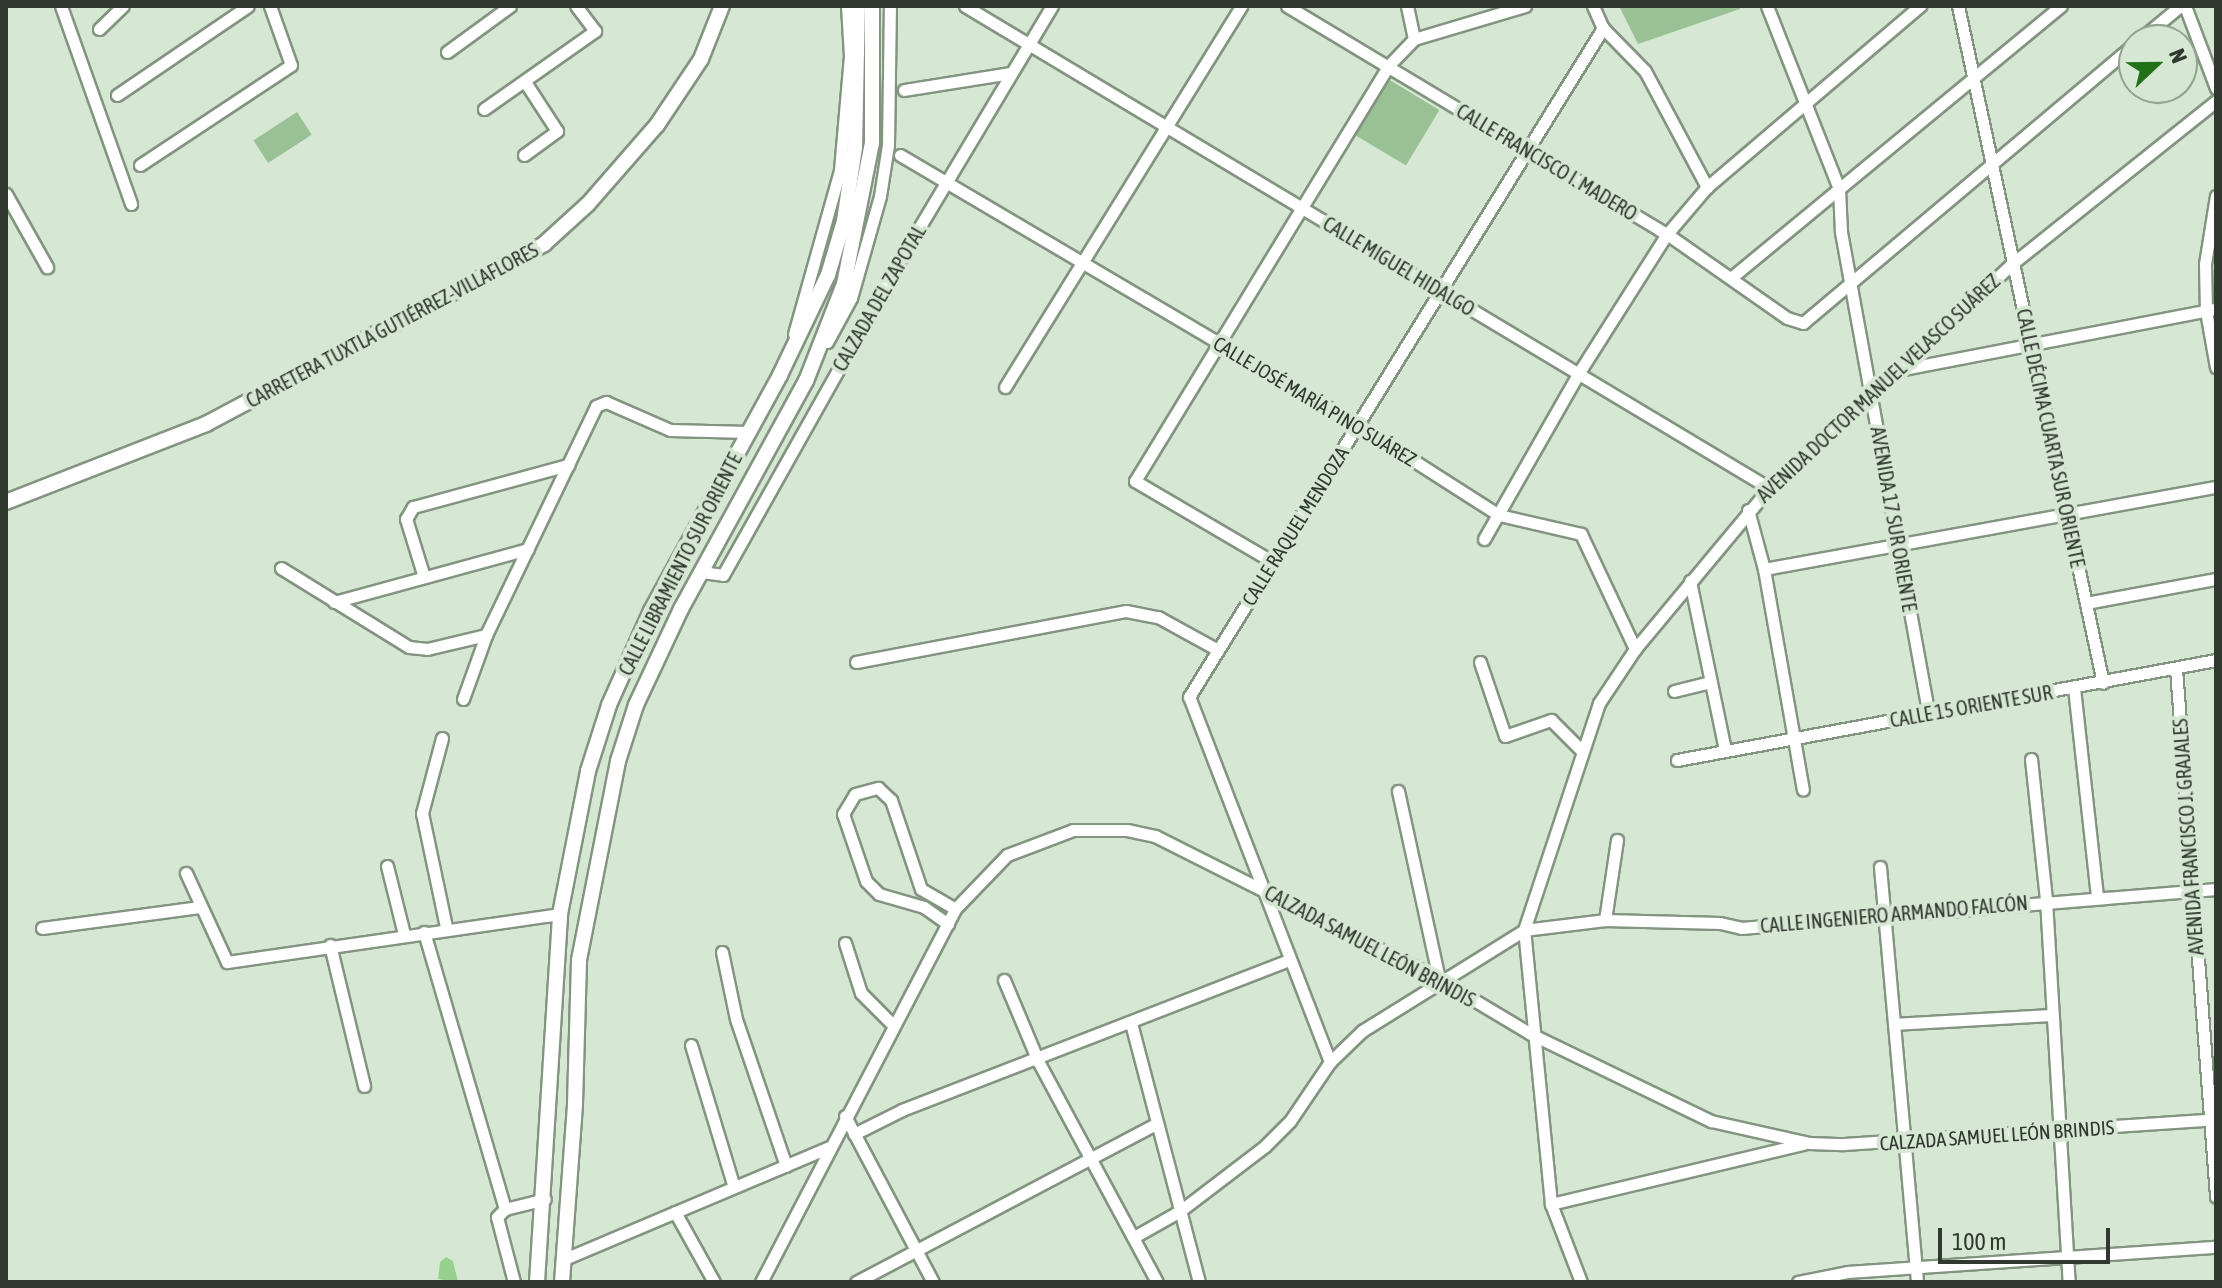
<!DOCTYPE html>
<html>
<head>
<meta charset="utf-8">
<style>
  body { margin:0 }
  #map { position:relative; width:2222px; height:1288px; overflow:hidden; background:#d6e8d3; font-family:"Asap Condensed",sans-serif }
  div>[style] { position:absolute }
  .green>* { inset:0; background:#9ac195; transform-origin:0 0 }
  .water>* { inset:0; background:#96d18e }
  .roads { filter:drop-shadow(2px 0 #839481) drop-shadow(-2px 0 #839481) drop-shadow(0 2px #839481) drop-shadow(0 -2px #839481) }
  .minor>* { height:11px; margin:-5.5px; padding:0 5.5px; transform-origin:5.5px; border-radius:5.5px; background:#fff }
  .major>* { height:14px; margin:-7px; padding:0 7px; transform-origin:7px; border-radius:7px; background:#fff }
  span { translate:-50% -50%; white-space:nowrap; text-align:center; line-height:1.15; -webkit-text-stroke:8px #d6e8d3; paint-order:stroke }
  .street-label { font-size:20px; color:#30382f }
  .frame { position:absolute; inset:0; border:8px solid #30382f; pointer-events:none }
  .north { position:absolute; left:2118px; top:24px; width:80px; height:80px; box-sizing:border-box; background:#d6e8d3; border:2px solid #94a291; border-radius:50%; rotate:68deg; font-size:22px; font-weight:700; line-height:32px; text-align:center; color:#30382f }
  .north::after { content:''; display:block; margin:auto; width:28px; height:36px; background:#217118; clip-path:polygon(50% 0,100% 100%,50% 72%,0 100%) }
  .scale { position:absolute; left:1938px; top:1228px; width:172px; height:36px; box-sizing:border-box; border:4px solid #30382f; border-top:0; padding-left:10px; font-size:24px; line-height:28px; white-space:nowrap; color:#30382f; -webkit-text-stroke:6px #d6e8d3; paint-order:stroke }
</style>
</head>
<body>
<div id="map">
  <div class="green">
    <div style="clip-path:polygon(1619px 6px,1739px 6px,1740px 9px,1638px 44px)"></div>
    <div style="left:1388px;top:79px;width:60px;height:65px;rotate:31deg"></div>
    <div style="left:297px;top:112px;width:27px;height:52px;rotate:57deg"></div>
  </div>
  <div class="water">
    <div style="clip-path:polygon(446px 1257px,453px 1261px,458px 1282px,438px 1279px,440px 1262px)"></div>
  </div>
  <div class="roads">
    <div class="minor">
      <div style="left:61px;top:6px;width:210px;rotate:70.5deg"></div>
      <div style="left:965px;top:6px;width:937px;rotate:30.94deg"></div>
      <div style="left:1287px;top:6px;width:443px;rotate:31deg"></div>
      <div style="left:1667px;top:234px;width:146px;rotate:35deg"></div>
      <div style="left:1787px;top:318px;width:17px;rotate:17deg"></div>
      <div style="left:1803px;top:323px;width:433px;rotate:-40.1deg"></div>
      <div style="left:1407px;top:6px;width:34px;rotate:78deg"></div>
      <div style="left:1593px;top:6px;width:24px;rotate:66deg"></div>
      <div style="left:1603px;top:28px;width:60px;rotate:45.7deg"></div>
      <div style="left:1645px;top:71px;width:132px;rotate:61.9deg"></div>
      <div style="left:1767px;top:6px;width:197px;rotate:68.5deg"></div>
      <div style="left:1839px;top:189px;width:43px;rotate:87.3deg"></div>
      <div style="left:1841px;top:232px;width:488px;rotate:79.7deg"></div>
      <div style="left:1958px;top:6px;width:692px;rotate:77.91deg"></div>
      <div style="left:2185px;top:6px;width:88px;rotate:69.3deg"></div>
      <div style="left:99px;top:29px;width:33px;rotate:-44deg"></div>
      <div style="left:2139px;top:40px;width:53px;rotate:-39.7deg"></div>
      <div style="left:447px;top:52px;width:78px;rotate:-36.1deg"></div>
      <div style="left:904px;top:90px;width:107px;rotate:-9.1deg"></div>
      <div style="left:117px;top:95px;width:158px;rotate:-34.2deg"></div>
      <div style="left:484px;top:109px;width:136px;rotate:-35.1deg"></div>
      <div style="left:595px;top:31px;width:31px;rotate:-127deg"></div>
      <div style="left:524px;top:155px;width:41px;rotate:-36deg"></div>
      <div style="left:557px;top:131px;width:59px;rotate:-123.1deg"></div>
      <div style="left:900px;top:155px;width:532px;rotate:30.52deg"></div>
      <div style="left:1358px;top:425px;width:167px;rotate:32.6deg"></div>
      <div style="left:1499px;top:515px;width:84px;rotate:13deg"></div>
      <div style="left:1581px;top:534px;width:127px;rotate:64.8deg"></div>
      <div style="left:140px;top:165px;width:181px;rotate:-33.5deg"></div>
      <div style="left:291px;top:65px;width:63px;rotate:-109.6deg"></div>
      <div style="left:6px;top:194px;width:84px;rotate:60.7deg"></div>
      <div style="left:2216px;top:196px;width:69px;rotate:99.2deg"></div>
      <div style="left:2205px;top:264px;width:47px;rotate:88.8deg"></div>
      <div style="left:2206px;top:311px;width:57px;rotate:79.9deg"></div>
      <div style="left:1732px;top:277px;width:426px;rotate:-39.5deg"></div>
      <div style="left:794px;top:334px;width:170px;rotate:-74.3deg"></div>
      <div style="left:840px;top:170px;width:114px;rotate:-85deg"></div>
      <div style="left:850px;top:56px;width:50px;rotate:-93.4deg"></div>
      <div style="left:827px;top:342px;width:50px;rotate:-61.4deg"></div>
      <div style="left:851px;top:298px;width:106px;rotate:-74.1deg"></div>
      <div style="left:880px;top:196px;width:52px;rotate:-81.1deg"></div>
      <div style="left:888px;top:145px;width:139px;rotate:-89.2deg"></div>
      <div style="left:1898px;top:370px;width:324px;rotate:-10.9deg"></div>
      <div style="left:1005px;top:387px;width:448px;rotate:-58.2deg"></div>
      <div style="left:1748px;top:510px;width:61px;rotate:74.8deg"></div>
      <div style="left:1764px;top:569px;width:224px;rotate:80deg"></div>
      <div style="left:1484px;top:539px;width:190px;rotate:-60.3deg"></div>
      <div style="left:1578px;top:374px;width:166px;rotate:-57.6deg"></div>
      <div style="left:1667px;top:234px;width:62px;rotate:-49.6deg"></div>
      <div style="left:1707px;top:187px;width:280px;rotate:-40.4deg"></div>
      <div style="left:1273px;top:562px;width:160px;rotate:-149.6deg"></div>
      <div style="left:1135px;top:481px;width:487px;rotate:-58.6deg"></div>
      <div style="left:1389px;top:65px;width:36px;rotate:-46deg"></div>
      <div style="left:1414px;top:39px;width:116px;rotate:-16.6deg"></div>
      <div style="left:281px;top:568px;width:150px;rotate:31.7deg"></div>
      <div style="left:409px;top:647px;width:18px;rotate:6deg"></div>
      <div style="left:427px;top:649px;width:61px;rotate:-13.3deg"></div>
      <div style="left:1764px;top:569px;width:459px;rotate:-10.3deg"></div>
      <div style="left:702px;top:572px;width:21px;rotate:8deg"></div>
      <div style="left:723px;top:575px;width:352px;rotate:-60.7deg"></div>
      <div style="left:895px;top:268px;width:305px;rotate:-59.1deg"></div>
      <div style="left:424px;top:577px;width:61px;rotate:-107.2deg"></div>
      <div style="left:406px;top:519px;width:14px;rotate:-60deg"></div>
      <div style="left:413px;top:507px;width:161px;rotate:-15.2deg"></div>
      <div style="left:1690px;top:581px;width:173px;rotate:78.3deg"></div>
      <div style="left:334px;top:602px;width:201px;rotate:-15.3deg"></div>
      <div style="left:2086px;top:603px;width:132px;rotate:-10.5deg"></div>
      <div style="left:856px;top:662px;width:275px;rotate:-10.7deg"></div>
      <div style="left:1126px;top:611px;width:33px;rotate:11deg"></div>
      <div style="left:1158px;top:617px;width:68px;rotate:28.8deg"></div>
      <div style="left:1480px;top:662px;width:78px;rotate:71.3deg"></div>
      <div style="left:1505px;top:736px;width:49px;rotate:-19.2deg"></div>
      <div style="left:1551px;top:720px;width:41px;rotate:45deg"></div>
      <div style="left:2176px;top:669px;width:529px;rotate:85.66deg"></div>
      <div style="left:2074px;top:688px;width:211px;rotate:83.7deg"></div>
      <div style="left:1674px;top:691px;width:38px;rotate:-14deg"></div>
      <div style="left:463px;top:699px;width:68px;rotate:-70.2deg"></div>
      <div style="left:486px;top:635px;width:254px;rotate:-64.3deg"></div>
      <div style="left:596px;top:406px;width:11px;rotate:-22deg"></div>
      <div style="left:606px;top:402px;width:70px;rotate:23.6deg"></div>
      <div style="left:670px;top:430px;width:79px;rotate:1.5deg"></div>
      <div style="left:442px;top:738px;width:78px;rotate:104.9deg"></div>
      <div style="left:422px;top:813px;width:116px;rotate:78.1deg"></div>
      <div style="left:2031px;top:759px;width:142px;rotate:83.9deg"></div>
      <div style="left:2046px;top:900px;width:383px;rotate:86.6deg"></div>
      <div style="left:1677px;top:760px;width:548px;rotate:-10.51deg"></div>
      <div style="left:1398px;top:791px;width:192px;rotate:77.7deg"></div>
      <div style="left:387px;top:866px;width:70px;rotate:76deg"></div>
      <div style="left:1880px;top:867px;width:417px;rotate:84.9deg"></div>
      <div style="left:186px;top:873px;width:98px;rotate:65.3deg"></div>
      <div style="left:227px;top:962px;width:336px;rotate:-8.2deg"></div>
      <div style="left:1605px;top:920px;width:81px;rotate:-81.5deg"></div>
      <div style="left:948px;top:924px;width:29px;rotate:-145deg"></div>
      <div style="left:924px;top:907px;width:47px;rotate:-163.9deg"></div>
      <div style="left:879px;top:894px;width:18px;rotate:-135deg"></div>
      <div style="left:866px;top:881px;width:71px;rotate:-108.9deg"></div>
      <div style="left:843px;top:814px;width:23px;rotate:-59deg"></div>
      <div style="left:855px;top:794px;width:24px;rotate:-15deg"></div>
      <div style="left:878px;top:788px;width:18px;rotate:43deg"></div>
      <div style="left:891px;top:800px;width:94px;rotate:71.4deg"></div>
      <div style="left:921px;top:889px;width:39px;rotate:30deg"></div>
      <div style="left:42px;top:928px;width:159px;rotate:-7.6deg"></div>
      <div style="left:424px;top:932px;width:289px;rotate:73.7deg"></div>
      <div style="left:845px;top:943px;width:52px;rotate:72.3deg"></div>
      <div style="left:861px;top:993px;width:45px;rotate:45deg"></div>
      <div style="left:330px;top:945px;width:145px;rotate:76.4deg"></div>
      <div style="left:722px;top:952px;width:68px;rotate:78.2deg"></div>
      <div style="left:736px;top:1019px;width:155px;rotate:71.2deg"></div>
      <div style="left:1004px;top:980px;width:88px;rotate:67.2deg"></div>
      <div style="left:1038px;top:1061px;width:251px;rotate:61.7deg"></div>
      <div style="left:1131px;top:1023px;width:268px;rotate:75.3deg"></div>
      <div style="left:1894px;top:1024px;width:156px;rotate:-3.3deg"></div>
      <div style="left:691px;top:1045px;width:148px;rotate:73.2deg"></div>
      <div style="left:1330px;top:1062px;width:391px;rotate:-111.1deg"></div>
      <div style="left:1189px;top:697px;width:787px;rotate:-58.25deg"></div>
      <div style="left:845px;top:1116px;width:188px;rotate:62.1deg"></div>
      <div style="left:854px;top:1134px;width:54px;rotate:-26.6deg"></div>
      <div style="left:902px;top:1110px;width:414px;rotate:-21.2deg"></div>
      <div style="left:1551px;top:1204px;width:259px;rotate:-13.4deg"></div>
      <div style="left:675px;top:1212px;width:80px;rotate:60.9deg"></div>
      <div style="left:1134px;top:1237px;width:53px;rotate:-29.5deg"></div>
      <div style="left:1180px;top:1211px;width:107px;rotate:-37.4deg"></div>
      <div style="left:1265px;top:1146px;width:35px;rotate:-45deg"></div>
      <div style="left:1290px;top:1121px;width:71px;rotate:-55.9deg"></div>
      <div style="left:1330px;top:1062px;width:45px;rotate:-44.1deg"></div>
      <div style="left:1362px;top:1031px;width:191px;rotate:-31.9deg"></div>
      <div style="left:1524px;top:930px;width:82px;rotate:-7deg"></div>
      <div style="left:1605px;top:920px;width:115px;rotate:1.5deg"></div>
      <div style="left:1720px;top:923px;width:22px;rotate:13deg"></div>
      <div style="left:1741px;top:928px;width:477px;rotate:-4.7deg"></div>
      <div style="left:562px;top:1260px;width:290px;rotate:-22.9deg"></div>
      <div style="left:514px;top:1282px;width:67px;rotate:-104.7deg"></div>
      <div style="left:497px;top:1217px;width:11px;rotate:-45deg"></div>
      <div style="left:505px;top:1209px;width:41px;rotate:-14deg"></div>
      <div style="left:761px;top:1282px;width:420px;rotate:-62.5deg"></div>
      <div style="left:955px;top:909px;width:75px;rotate:-46.1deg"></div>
      <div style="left:1007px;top:855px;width:71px;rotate:-20.7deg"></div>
      <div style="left:1073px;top:830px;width:54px"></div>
      <div style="left:1127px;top:830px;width:29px;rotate:12deg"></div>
      <div style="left:1155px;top:836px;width:318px;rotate:26.7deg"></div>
      <div style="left:1439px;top:979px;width:107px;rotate:30.9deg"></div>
      <div style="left:1531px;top:1034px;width:200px;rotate:25.8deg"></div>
      <div style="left:1711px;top:1121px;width:100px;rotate:12.7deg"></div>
      <div style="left:1809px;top:1143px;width:35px;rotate:2deg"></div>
      <div style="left:1844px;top:1144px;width:373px;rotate:-3.8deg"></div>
      <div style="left:856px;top:1282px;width:340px;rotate:-27.8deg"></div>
      <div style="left:1581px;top:1282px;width:84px;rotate:-111deg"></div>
      <div style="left:1551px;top:1204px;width:275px;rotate:-95.6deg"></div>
      <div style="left:1524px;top:930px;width:239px;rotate:-71.7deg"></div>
      <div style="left:1599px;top:703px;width:65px;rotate:-56.3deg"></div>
      <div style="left:1635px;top:649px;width:209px;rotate:-50.2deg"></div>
      <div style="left:1769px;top:488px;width:332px;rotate:-42.7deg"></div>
      <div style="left:2013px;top:263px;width:260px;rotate:-38.6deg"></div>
      <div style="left:1798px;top:1282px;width:50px;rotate:-11.5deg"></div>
      <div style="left:1847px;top:1272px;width:370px;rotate:-3.9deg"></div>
    </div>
    <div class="major">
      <div style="left:6px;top:502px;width:215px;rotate:-21.3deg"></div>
      <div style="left:206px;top:424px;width:383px;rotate:-28deg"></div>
      <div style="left:544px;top:244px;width:59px;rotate:-42.3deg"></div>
      <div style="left:588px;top:204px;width:105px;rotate:-48.9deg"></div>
      <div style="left:657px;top:125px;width:79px;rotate:-56.3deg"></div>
      <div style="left:701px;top:59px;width:57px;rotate:-68.4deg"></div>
      <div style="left:537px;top:1282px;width:369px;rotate:-86.4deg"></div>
      <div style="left:560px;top:914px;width:146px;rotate:-78.9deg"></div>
      <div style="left:588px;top:771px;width:69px;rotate:-72.3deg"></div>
      <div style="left:609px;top:705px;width:103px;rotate:-65.9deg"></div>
      <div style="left:651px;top:611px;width:269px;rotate:-61.3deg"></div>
      <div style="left:780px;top:375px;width:111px;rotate:-64.4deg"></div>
      <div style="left:828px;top:275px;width:56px;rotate:-73.5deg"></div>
      <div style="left:844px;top:221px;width:75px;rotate:-81.5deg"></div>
      <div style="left:855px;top:147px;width:141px;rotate:-88.8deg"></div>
      <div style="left:562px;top:1282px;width:178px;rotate:-85.8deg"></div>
      <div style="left:575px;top:1104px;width:144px;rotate:-88.4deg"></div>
      <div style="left:579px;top:960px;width:203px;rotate:-78.9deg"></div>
      <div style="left:618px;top:761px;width:59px;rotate:-72.2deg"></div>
      <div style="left:636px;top:705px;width:106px;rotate:-64.9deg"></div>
      <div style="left:681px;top:609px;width:260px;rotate:-61.3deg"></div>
      <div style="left:806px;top:381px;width:104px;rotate:-68.6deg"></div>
      <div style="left:844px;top:284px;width:144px;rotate:-78.8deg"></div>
      <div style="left:872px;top:143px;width:137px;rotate:-90deg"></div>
    </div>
  </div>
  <div class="street-label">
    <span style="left:1547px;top:162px;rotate:31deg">CALLE FRANCISCO I. MADERO</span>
    <span style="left:1399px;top:266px;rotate:31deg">CALLE MIGUEL HIDALGO</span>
    <span style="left:879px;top:298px;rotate:-60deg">CALZADA DEL ZAPOTAL</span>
    <span style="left:392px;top:325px;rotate:-28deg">CARRETERA TUXTLA GUTIÉRREZ-VILLAFLORES</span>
    <span style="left:1878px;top:388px;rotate:-43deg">AVENIDA DOCTOR MANUEL VELASCO SUÁREZ</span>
    <span style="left:1315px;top:401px;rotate:31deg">CALLE JOSÉ MARÍA PINO SUÁREZ</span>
    <span style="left:2051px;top:438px;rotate:78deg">CALLE DÉCIMA CUARTA SUR ORIENTE</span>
    <span style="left:1894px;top:519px;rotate:80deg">AVENIDA 17 SUR ORIENTE</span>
    <span style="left:1295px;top:526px;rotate:-58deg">CALLE RAQUEL MENDOZA</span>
    <span style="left:680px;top:564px;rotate:-63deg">CALLE LIBRAMIENTO SUR ORIENTE</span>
    <span style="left:1971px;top:706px;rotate:-10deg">CALLE 15 ORIENTE SUR</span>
    <span style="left:2188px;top:837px;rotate:-94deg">AVENIDA FRANCISCO J. GRAJALES</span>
    <span style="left:1894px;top:914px;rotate:-5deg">CALLE INGENIERO ARMANDO FALCÓN</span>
    <span style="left:1370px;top:946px;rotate:28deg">CALZADA SAMUEL LEÓN BRINDIS</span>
    <span style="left:1997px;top:1135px;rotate:-4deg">CALZADA SAMUEL LEÓN BRINDIS</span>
  </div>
  <div class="frame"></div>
  <div class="north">N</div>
  <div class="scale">100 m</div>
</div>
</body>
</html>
